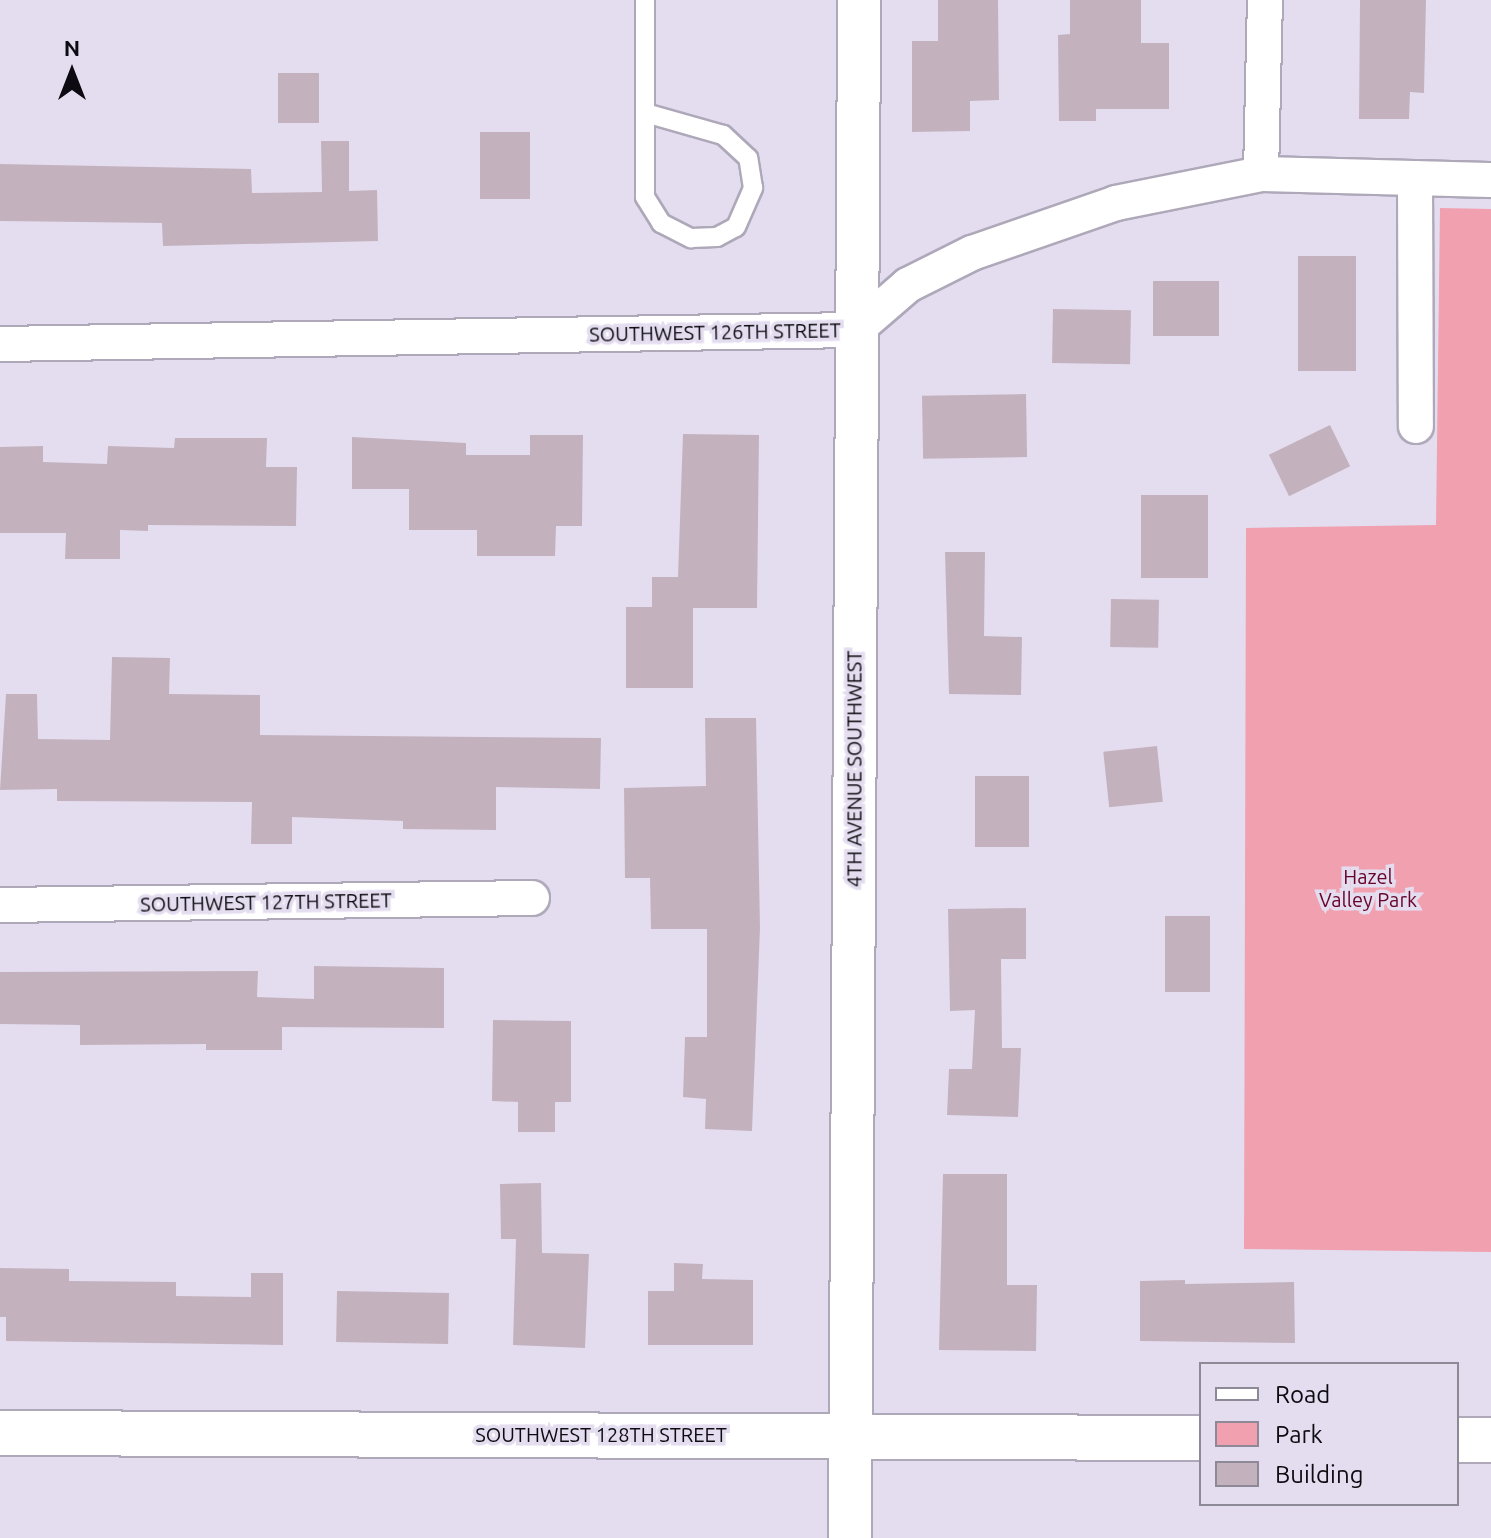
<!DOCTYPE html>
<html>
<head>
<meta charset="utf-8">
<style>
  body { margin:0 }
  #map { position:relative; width:1491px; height:1538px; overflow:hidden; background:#e4ddf0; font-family:Ubuntu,sans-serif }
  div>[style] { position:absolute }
  .green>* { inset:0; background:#f0a0ae }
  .building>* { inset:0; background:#c3b2be; transform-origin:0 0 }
  .roads { filter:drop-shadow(2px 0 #aea8b9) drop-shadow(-2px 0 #aea8b9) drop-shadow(0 2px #aea8b9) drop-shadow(0 -2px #aea8b9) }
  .service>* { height:18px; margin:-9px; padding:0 9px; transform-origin:9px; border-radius:9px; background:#fff }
  .minor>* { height:34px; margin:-17px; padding:0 17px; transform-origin:17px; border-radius:17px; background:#fff }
  .tertiary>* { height:42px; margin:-21px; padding:0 21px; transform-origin:21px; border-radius:21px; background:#fff }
  .secondary>* { height:44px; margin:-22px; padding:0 22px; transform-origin:22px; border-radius:22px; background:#fff }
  span { translate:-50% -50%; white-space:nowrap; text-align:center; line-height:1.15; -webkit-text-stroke:7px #e4ddf0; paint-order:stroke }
  .street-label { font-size:20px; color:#0d0b11 }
  .park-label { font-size:20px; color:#660328 }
  .legend { position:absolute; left:1199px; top:1362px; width:260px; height:144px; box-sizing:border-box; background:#e4ddf0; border:2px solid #8e8997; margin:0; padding:10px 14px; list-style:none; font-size:24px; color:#0d0b11 }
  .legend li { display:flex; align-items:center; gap:16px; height:40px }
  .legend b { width:40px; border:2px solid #8e8997 }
  .north { position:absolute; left:32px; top:32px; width:80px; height:80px; -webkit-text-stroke:6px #e4ddf0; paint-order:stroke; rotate:0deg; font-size:22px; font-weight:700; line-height:32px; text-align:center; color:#0d0b11 }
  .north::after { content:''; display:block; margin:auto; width:28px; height:36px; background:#0d0b11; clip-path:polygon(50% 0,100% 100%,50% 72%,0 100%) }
</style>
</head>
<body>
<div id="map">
  <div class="green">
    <div style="clip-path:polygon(1440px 208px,1491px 209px,1491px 1252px,1244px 1249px,1246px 528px,1436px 525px)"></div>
  </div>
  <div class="building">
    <div style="clip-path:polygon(938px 0,998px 0,999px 100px,970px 101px,970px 131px,912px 132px,912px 41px,938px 41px)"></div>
    <div style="clip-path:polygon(1070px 0,1141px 0,1141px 43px,1169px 43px,1169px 109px,1096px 109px,1096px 121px,1059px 121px,1058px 35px,1070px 34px)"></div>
    <div style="clip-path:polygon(1360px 0,1426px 0,1424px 93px,1410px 92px,1409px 119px,1359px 119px)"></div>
    <div style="left:278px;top:73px;width:41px;height:50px"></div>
    <div style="left:480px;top:132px;width:50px;height:67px"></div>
    <div style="clip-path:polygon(321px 141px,349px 141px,349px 191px,377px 190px,378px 241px,163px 246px,162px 223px,0 221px,0 164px,251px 169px,252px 193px,322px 192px)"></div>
    <div style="left:1298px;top:256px;width:58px;height:115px"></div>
    <div style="left:1153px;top:281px;width:66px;height:55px"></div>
    <div style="left:1053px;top:309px;width:78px;height:54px;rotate:1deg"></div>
    <div style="left:1026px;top:394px;width:63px;height:104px;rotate:89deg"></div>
    <div style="left:1330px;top:425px;width:46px;height:68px;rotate:64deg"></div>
    <div style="clip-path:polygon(683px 434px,759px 435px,757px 608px,693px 608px,693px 688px,626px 688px,626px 607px,652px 607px,652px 577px,678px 577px)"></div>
    <div style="clip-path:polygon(530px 435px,583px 435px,582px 526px,556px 526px,555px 556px,477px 556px,477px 530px,409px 530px,409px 489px,352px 489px,352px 437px,466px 443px,466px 455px,530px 455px)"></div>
    <div style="clip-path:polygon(175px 438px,267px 438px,266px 467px,297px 467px,296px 526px,148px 525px,148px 531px,120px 530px,120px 559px,65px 559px,66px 533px,0 533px,0 447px,43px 446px,43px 462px,107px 464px,108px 446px,174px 448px)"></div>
    <div style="left:1141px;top:495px;width:67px;height:83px"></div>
    <div style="clip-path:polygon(945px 552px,985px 552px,984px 636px,1022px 637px,1021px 695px,949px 694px)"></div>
    <div style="left:1111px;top:599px;width:48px;height:48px;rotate:1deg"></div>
    <div style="clip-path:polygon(112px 657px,170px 658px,169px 694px,260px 695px,260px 735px,601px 738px,600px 789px,496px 787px,496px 830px,403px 829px,403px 821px,292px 817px,292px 844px,251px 844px,252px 802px,57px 801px,57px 789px,0 790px,6px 694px,37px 694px,38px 739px,110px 740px)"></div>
    <div style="clip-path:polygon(705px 718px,756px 718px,760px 928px,752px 1131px,705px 1129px,706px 1099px,683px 1097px,685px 1037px,707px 1037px,707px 929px,651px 929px,650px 878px,625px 878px,624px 788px,706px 786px)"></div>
    <div style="left:1157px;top:746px;width:56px;height:54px;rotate:84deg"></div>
    <div style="left:975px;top:776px;width:54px;height:71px"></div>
    <div style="clip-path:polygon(1026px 908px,1026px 959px,1001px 959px,1002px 1048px,1021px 1048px,1018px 1117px,947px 1115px,949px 1069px,972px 1069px,975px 1010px,950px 1011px,948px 909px)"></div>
    <div style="left:1165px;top:916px;width:45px;height:76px"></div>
    <div style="clip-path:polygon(314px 966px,444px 968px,444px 1028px,282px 1027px,282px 1050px,206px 1050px,206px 1044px,80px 1045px,80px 1025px,0 1024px,0 972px,258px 971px,257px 997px,314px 999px)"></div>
    <div style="clip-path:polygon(493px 1020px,571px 1021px,571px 1102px,555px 1102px,555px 1132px,518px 1132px,518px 1102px,492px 1101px)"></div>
    <div style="clip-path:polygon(943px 1174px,1007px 1174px,1007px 1285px,1037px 1285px,1036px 1351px,939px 1350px)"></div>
    <div style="clip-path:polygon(541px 1183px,542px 1253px,589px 1254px,585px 1348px,513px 1345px,516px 1239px,501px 1239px,500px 1184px)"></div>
    <div style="clip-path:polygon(674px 1263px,703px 1264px,702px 1279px,753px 1280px,753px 1345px,648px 1345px,648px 1291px,674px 1291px)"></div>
    <div style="clip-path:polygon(0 1268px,69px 1269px,69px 1281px,176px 1282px,176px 1296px,251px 1297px,251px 1273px,283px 1273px,283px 1345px,6px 1341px,6px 1317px,0 1317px)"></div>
    <div style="clip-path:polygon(1185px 1280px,1185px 1284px,1294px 1282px,1295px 1343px,1140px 1341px,1140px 1281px)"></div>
    <div style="left:337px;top:1291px;width:112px;height:51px;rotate:1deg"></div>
  </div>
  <div class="roads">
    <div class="service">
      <div style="left:645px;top:0;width:197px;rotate:90deg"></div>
      <div style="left:645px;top:197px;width:31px;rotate:58deg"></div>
      <div style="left:661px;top:223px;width:34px;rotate:27deg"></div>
      <div style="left:691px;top:238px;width:26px;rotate:-2deg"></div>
      <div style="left:717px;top:237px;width:21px;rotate:-28deg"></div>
      <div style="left:736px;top:227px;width:43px;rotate:-66.4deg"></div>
      <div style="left:753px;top:188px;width:30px;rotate:-99deg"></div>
      <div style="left:748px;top:158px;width:34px;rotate:-137deg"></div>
      <div style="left:723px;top:135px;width:81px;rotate:-164.2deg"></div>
    </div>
    <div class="minor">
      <div style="left:1261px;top:174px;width:174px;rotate:-88.7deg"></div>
      <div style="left:1415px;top:178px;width:248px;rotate:89.8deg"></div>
      <div style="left:0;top:344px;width:856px;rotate:-0.94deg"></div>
      <div style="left:856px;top:330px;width:69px;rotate:-40.9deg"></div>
      <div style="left:908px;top:285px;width:72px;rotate:-26.6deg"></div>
      <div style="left:972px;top:253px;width:152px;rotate:-19.1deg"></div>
      <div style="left:1116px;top:203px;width:148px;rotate:-11.3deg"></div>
      <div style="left:1261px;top:174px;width:230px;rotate:1.5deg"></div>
      <div style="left:0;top:905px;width:532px;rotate:-0.75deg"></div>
    </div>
    <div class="tertiary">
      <div style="left:850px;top:1538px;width:1538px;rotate:-89.66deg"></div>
    </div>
    <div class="secondary">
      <div style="left:0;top:1433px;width:1201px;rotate:0.24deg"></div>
      <div style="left:1457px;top:1440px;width:34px"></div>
    </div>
  </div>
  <div class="street-label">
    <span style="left:715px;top:332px;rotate:-1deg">SOUTHWEST 126TH STREET</span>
    <span style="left:854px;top:769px;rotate:-90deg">4TH AVENUE SOUTHWEST</span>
    <span style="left:266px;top:902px;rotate:-1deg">SOUTHWEST 127TH STREET</span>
    <span style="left:601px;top:1434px">SOUTHWEST 128TH STREET</span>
  </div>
  <div class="park-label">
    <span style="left:1368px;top:888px">Hazel<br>Valley Park</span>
  </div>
  <ul class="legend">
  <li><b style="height:10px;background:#fff"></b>Road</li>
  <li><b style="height:22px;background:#f0a0ae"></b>Park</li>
  <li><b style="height:22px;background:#c3b2be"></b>Building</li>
  </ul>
  <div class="north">N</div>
</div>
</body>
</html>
